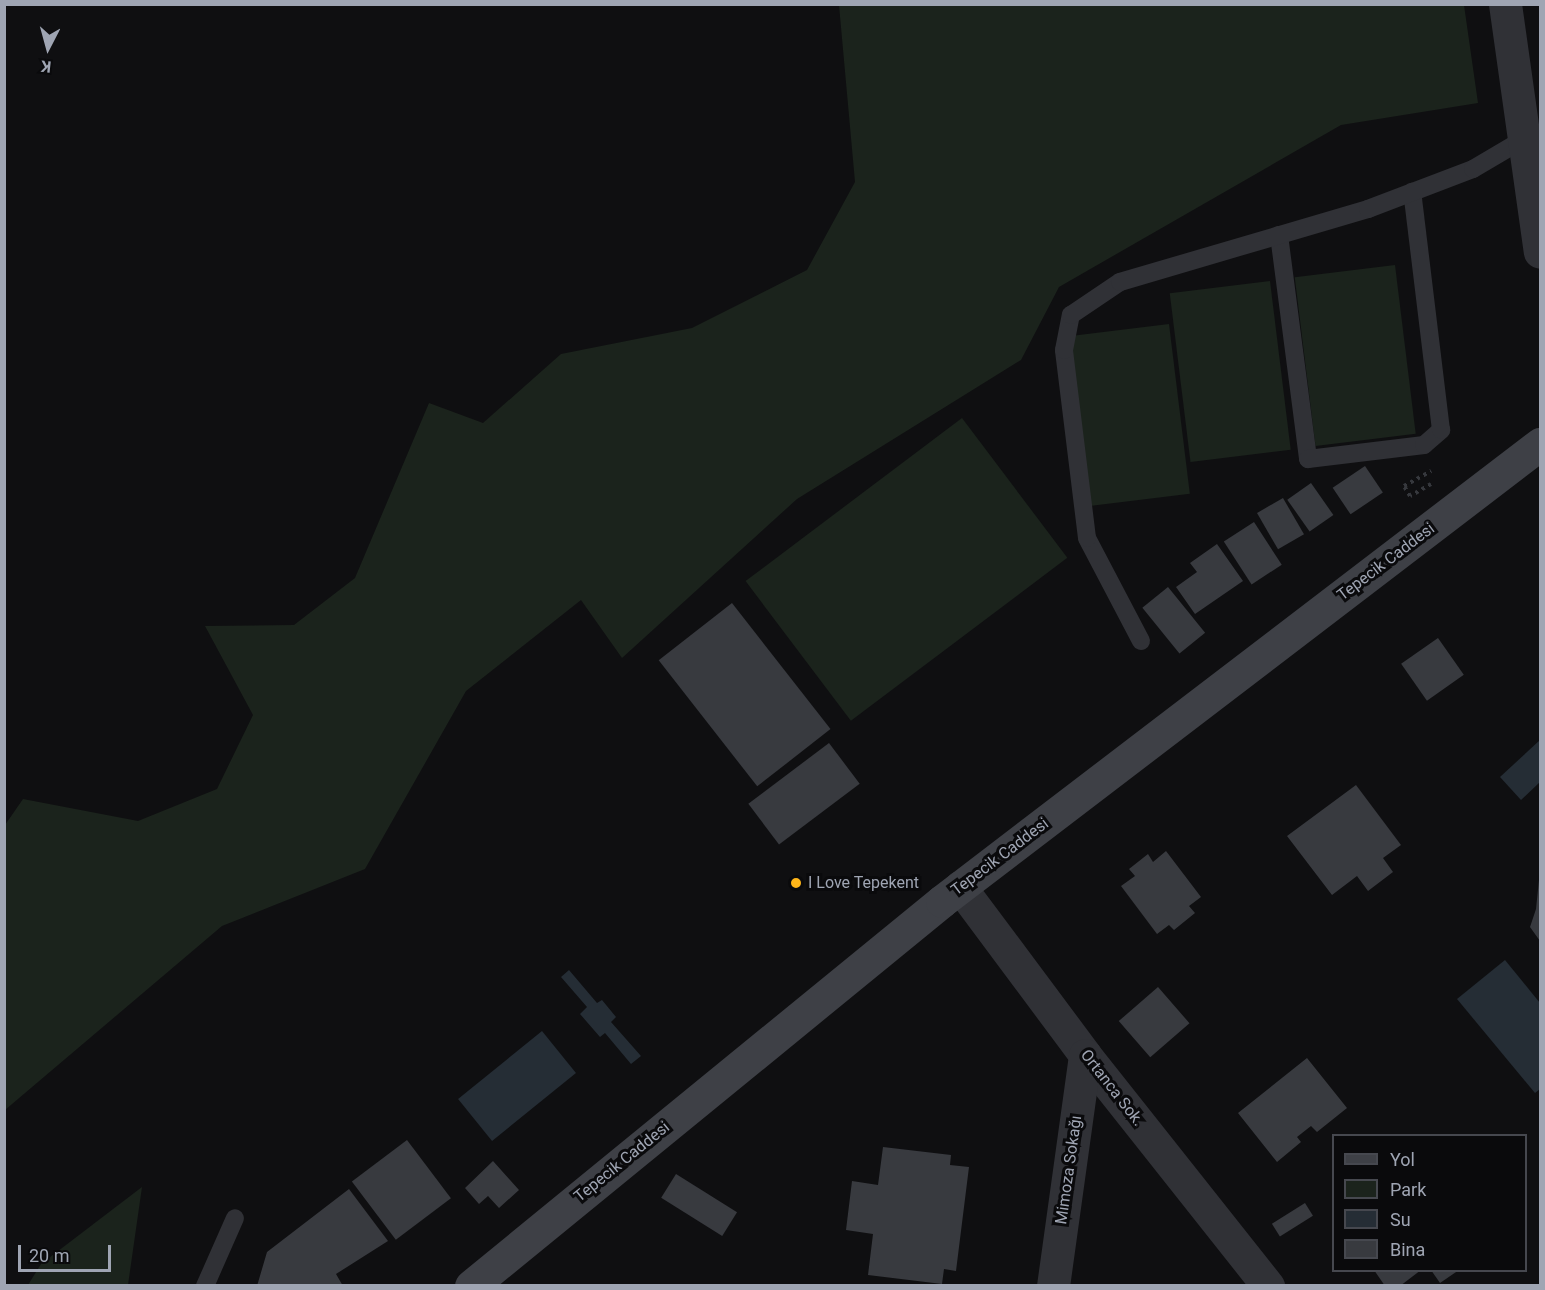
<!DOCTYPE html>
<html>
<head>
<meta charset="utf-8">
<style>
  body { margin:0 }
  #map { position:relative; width:1545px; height:1290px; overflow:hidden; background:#0f0f11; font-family:Roboto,sans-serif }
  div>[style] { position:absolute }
  .green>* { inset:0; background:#1b231c; transform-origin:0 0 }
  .water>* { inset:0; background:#252d35; transform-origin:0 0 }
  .building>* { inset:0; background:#383a3f; transform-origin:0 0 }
  .path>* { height:4px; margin-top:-2px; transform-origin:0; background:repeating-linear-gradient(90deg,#36383d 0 3px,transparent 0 7.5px) }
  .lane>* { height:18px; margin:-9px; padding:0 9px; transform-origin:9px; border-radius:9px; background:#303136 }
  .street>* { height:33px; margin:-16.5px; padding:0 16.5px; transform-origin:16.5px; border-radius:16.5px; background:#303136 }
  .secondary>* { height:33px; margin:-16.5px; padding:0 16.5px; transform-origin:16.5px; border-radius:16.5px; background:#3e4046 }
  .dots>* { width:16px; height:16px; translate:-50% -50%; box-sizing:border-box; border:3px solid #0a0a0c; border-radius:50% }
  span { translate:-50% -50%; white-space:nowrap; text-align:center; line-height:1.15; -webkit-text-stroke:6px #0a0a0c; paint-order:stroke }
  .street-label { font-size:16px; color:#9fa5b3 }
  .poi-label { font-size:16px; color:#9fa5b3 }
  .left { translate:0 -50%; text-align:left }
  .frame { position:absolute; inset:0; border:6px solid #9fa5b3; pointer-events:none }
  .legend { position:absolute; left:1332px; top:1134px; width:195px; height:138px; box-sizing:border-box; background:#0a0a0c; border:2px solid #46484f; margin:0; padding:8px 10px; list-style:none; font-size:18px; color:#9fa5b3 }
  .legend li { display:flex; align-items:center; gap:12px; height:30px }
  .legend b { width:30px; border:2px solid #46484f }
  .north { position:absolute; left:18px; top:18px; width:60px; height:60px; -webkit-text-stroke:4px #0a0a0c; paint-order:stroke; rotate:186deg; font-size:16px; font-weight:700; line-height:24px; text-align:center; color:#9fa5b3 }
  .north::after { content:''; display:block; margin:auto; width:21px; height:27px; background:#9fa5b3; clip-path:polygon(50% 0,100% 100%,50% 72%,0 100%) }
  .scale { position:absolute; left:18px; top:1245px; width:93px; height:27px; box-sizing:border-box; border:3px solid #9fa5b3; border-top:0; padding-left:8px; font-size:18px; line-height:21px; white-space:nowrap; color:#9fa5b3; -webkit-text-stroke:4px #0a0a0c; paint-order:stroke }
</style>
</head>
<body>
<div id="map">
  <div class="green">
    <div style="clip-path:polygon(839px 5px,1464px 5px,1478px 103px,1341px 125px,1059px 287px,1021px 360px,797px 499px,622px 658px,581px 600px,466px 691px,365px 869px,222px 926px,5px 1110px,5px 825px,23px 799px,138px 821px,217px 789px,253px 715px,205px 626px,294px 625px,355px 578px,429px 403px,483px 423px,561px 354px,692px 328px,807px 270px,855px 182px)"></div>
    <div style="left:1395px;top:265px;width:170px;height:101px;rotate:83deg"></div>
    <div style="left:1270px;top:281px;width:170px;height:101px;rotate:83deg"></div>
    <div style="left:1169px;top:324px;width:171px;height:101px;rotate:83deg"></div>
    <div style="left:962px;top:418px;width:175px;height:271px;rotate:53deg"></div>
    <div style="clip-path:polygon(142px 1187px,128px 1285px,28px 1285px,41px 1264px)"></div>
  </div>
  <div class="water">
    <div style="clip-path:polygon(1540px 740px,1540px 782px,1521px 800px,1500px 777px)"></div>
    <div style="clip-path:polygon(1505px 960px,1540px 1003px,1540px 1089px,1535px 1093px,1457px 999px)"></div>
    <div style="clip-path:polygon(569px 970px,597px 1003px,602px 1000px,616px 1017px,611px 1022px,641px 1056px,631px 1064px,605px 1033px,600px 1037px,580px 1014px,587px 1007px,561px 977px)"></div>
    <div style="left:542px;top:1031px;width:54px;height:108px;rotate:51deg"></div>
  </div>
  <div class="building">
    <div style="left:1365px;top:466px;width:32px;height:39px;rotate:56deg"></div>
    <div style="left:1311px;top:483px;width:39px;height:29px;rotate:55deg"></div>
    <div style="left:1283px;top:498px;width:42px;height:30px;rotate:60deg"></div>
    <div style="left:1254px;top:522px;width:51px;height:36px;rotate:57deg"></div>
    <div style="clip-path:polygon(1217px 544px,1243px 581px,1195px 614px,1176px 587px,1197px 572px,1190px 563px)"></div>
    <div style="left:1168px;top:587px;width:59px;height:33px;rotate:51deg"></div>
    <div style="left:732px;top:603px;width:160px;height:93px;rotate:52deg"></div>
    <div style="left:1438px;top:638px;width:45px;height:45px;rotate:55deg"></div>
    <div style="left:829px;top:743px;width:51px;height:101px;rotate:53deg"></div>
    <div style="clip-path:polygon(1356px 785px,1401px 845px,1383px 858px,1393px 872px,1368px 891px,1357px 876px,1332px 895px,1287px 836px)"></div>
    <div style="clip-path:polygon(1166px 851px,1201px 897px,1189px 906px,1195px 913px,1174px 930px,1169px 925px,1157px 934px,1121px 886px,1135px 876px,1129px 869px,1148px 854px,1153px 862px)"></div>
    <div style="clip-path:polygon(1540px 870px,1540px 941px,1530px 927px,1536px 909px)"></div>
    <div style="left:1158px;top:987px;width:48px;height:52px;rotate:49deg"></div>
    <div style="clip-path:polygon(1307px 1058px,1347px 1108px,1317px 1132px,1311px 1126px,1297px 1137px,1301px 1142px,1277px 1162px,1238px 1113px)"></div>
    <div style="left:407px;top:1140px;width:73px;height:69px;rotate:53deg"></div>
    <div style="clip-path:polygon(883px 1147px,951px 1155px,950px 1165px,969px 1167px,956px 1271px,944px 1269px,942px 1284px,868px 1275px,873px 1234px,846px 1230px,852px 1181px,878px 1185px)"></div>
    <div style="clip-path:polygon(493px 1161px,519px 1190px,499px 1208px,488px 1196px,479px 1204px,465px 1188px)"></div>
    <div style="left:676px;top:1174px;width:72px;height:28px;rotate:32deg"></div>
    <div style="clip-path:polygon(349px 1189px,388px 1241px,336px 1274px,343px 1286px,257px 1286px,267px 1252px)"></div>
    <div style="left:1305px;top:1203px;width:15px;height:39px;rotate:58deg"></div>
    <div style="clip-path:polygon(1374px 1270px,1421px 1270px,1400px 1286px,1385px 1286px)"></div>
    <div style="clip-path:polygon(1431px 1270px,1459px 1270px,1440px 1283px)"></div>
  </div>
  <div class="path">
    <div style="left:1431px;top:484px;width:24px;rotate:150deg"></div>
    <div style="left:1410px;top:496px;width:12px;rotate:-121deg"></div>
    <div style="left:1404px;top:486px;width:31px;rotate:-29deg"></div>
  </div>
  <div class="lane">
    <div style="left:1279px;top:235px;width:226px;rotate:82.6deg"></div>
    <div style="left:1308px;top:459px;width:117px;rotate:-6.9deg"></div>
    <div style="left:1424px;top:445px;width:23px;rotate:-41deg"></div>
    <div style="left:1441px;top:430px;width:240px;rotate:-96.9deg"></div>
    <div style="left:1141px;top:641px;width:116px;rotate:-117.7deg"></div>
    <div style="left:1087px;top:538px;width:189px;rotate:-97deg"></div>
    <div style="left:1064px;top:350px;width:36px;rotate:-79deg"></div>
    <div style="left:1071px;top:315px;width:59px;rotate:-34deg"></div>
    <div style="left:1120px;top:282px;width:259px;rotate:-16.4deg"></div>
    <div style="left:1368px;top:209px;width:112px;rotate:-20.9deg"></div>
    <div style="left:1473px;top:169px;width:59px;rotate:-30.5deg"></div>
    <div style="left:205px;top:1286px;width:74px;rotate:-66.2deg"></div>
  </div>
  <div class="street">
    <div style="left:1505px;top:4px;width:250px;rotate:82deg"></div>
    <div style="left:960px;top:887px;width:209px;rotate:53.3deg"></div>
    <div style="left:1085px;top:1055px;width:295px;rotate:51.6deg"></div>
    <div style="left:1053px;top:1286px;width:233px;rotate:-82.1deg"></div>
  </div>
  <div class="secondary">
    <div style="left:471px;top:1286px;width:608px;rotate:-39.26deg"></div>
    <div style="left:942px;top:901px;width:753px;rotate:-37.39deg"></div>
  </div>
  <div class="dots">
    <div style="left:796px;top:883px;background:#ffb619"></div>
  </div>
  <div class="street-label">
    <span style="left:1386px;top:562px;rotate:-37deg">Tepecik Caddesi</span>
    <span style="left:1000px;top:857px;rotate:-37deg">Tepecik Caddesi</span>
    <span style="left:1112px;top:1088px;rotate:52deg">Ortanca Sok.</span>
    <span style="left:622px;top:1162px;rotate:-39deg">Tepecik Caddesi</span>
    <span style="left:1069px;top:1170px;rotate:-82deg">Mimoza Sokağı</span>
  </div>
  <div class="poi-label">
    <span class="left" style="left:808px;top:883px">I Love Tepekent</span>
  </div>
  <div class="frame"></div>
  <ul class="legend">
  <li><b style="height:8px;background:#3e4046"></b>Yol</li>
  <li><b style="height:16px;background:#1b231c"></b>Park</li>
  <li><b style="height:16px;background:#252d35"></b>Su</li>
  <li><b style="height:16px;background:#383a3f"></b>Bina</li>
  </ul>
  <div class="north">K</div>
  <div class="scale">20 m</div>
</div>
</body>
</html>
